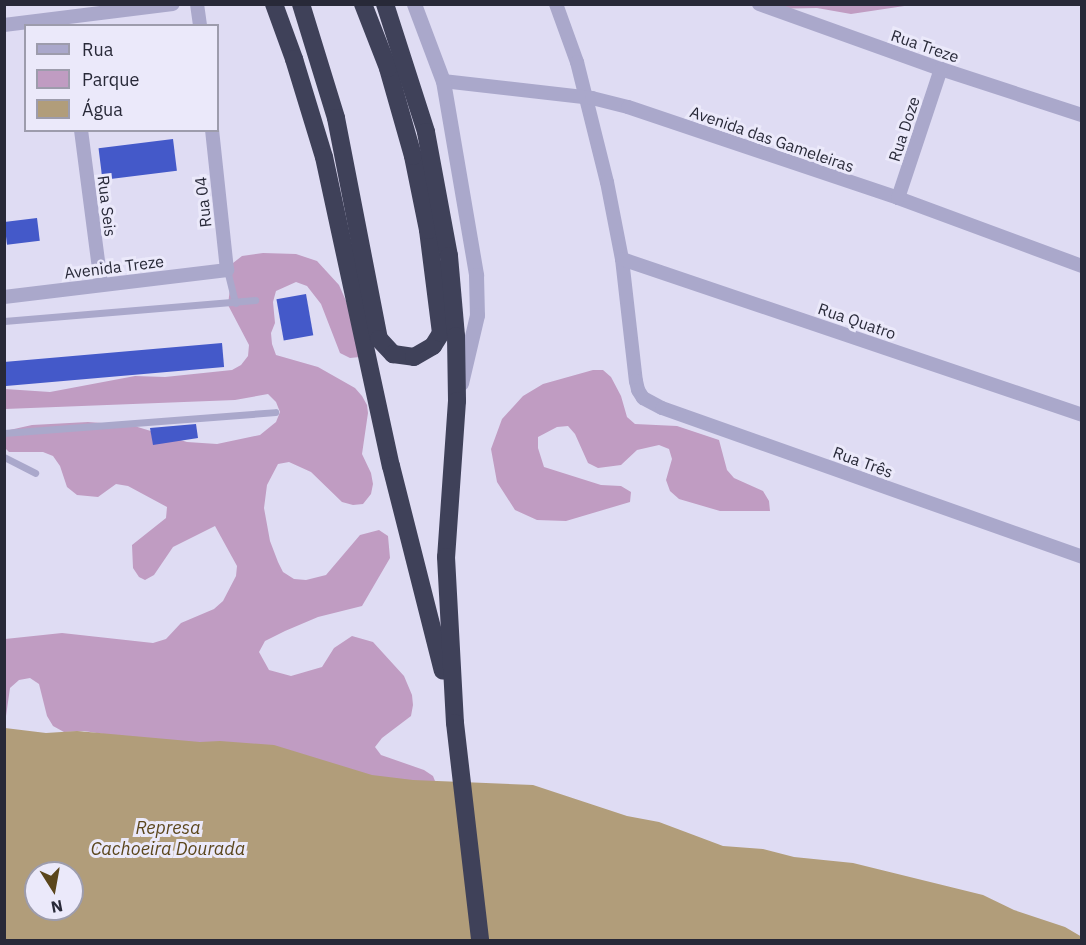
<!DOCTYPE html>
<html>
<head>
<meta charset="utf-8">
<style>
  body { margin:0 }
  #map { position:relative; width:1086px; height:945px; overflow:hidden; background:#dfdcf3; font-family:"IBM Plex Sans",sans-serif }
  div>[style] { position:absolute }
  .green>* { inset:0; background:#c09cc2 }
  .water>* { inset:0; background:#b19d7a }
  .building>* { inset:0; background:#4459c9; transform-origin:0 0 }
  .service>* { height:7px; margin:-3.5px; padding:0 3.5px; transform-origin:3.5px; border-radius:3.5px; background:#aaa8cb }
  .minor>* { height:14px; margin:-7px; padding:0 7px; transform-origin:7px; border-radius:7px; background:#aaa8cb }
  .tertiary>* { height:15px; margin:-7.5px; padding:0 7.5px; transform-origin:7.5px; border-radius:7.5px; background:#aaa8cb }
  .motorway>* { height:18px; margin:-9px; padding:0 9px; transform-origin:9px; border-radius:9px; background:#3f4159 }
  span { translate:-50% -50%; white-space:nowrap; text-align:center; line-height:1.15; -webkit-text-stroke:6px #ebe9fa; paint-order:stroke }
  .street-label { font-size:16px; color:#282938 }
  .water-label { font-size:18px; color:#5b461c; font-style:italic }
  .frame { position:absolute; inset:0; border:6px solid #282938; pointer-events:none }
  .legend { position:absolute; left:24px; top:24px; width:195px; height:108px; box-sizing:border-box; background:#ebe9fa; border:2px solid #9d9cac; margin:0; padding:8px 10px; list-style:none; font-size:18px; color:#282938 }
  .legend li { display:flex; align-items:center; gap:12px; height:30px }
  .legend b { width:30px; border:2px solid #9d9cac }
  .north { position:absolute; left:24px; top:861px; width:60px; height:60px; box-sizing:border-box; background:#ebe9fa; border:2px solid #9d9cac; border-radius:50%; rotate:169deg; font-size:16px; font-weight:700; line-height:24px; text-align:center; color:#282938 }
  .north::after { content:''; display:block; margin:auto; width:21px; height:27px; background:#5b461c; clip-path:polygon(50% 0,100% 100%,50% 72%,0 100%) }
</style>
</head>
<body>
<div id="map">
  <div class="green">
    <div style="clip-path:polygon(755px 5px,911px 5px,851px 14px,817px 8px,766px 9px)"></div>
    <div style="clip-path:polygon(263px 253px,296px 254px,317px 261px,339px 285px,357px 326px,360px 357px,350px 358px,340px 353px,321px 304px,307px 286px,296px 282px,276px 291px,273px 302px,275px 323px,271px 333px,272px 344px,276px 355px,318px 367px,355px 388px,362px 396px,367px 405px,368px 413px,362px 454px,371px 473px,373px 484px,371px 494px,363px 504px,353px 505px,342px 502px,311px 472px,289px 462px,278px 464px,267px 485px,264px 508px,270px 541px,278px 562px,283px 572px,294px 579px,306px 580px,326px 575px,360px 535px,379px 530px,388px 536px,390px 558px,362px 606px,318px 617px,285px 631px,265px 641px,259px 652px,269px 670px,291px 676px,322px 667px,334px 648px,352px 636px,373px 642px,404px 676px,412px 695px,413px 705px,411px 716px,382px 738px,375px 747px,381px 755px,424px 770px,433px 776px,437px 786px,84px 731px,64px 732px,53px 726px,47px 716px,39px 684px,30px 678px,19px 680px,10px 688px,5px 723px,5px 639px,62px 633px,153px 643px,166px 639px,181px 623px,214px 609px,223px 601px,236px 576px,237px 566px,215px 526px,173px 547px,154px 575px,145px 580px,139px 577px,133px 568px,132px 545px,166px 518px,167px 507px,128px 486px,116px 484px,98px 497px,77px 495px,67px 487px,60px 466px,53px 456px,43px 452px,9px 452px,5px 448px,5px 431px,32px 425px,88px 422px,131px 425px,187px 442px,217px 444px,260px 435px,276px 422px,280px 412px,276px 402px,268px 394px,235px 400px,5px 409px,5px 389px,50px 392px,135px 376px,165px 377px,232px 370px,241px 365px,248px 356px,249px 345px,228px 305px,233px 263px,242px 256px)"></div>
    <div style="clip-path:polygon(593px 370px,603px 370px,611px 377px,621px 396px,627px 417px,635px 424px,677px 426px,719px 440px,727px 470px,734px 478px,763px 491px,769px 501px,770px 511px,720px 511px,679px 499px,670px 491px,666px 480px,672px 459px,669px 449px,659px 445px,637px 450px,621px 465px,598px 468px,588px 463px,575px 434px,568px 426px,557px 427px,538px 437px,538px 448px,544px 467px,601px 485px,621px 486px,631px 492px,630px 502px,566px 521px,537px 520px,515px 510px,497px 482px,491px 449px,502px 419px,523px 396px,543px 384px)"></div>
  </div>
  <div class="water">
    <div style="clip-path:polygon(evenodd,5px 728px,46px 733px,77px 731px,200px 742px,220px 741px,274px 745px,372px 775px,413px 780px,533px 785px,627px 816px,659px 822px,723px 846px,763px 849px,794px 857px,853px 863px,983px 895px,1014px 910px,1065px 927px,1082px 937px,1081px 940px,5px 940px,5px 728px,36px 873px,72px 873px,72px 909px,36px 909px,36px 873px)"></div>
  </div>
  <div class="building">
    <div style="left:173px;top:139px;width:32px;height:75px;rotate:83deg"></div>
    <div style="left:37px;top:218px;width:23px;height:33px;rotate:83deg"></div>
    <div style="left:306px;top:294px;width:42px;height:30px;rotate:80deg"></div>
    <div style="left:222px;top:343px;width:24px;height:219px;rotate:85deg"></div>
    <div style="clip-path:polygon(196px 424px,198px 438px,153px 445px,150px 428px)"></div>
  </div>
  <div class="service">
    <div style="left:227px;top:270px;width:34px;rotate:76deg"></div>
    <div style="left:4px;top:321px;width:252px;rotate:-4.8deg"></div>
    <div style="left:4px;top:433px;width:272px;rotate:-4.4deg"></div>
    <div style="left:4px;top:457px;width:35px;rotate:27deg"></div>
  </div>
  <div class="minor">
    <div style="left:197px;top:4px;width:22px;rotate:82deg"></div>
    <div style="left:556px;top:4px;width:62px;rotate:70.1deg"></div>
    <div style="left:577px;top:62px;width:124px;rotate:76deg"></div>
    <div style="left:607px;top:182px;width:78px;rotate:79deg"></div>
    <div style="left:622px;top:259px;width:123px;rotate:83.5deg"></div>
    <div style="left:636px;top:381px;width:9px;rotate:77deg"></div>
    <div style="left:638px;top:390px;width:9px;rotate:58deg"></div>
    <div style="left:643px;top:398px;width:21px;rotate:28deg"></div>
    <div style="left:662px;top:408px;width:446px;rotate:19.5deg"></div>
    <div style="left:759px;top:4px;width:193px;rotate:19.7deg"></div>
    <div style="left:941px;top:69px;width:148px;rotate:18.1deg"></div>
    <div style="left:4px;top:25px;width:170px;rotate:-7.1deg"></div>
    <div style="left:443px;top:81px;width:150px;rotate:6.5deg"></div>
    <div style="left:592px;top:98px;width:37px;rotate:14deg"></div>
    <div style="left:628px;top:107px;width:285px;rotate:18.6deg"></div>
    <div style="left:898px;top:198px;width:196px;rotate:20.3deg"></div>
    <div style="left:81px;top:130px;width:156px;rotate:82.6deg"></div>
    <div style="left:898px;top:198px;width:136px;rotate:-71.6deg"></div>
    <div style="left:622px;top:259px;width:486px;rotate:18.7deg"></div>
    <div style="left:4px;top:297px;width:225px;rotate:-6.9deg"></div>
    <div style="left:227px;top:270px;width:141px;rotate:-96.1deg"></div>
  </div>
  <div class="tertiary">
    <div style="left:414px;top:4px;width:82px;rotate:69.4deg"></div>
    <div style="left:443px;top:81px;width:197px;rotate:80.3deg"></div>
    <div style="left:476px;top:275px;width:40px;rotate:88.6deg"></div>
    <div style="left:477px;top:315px;width:70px;rotate:103.2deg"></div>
  </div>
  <div class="motorway">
    <div style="left:274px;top:4px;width:59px;rotate:70deg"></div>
    <div style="left:294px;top:59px;width:102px;rotate:73deg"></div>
    <div style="left:324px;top:157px;width:316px;rotate:77.8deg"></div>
    <div style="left:391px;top:466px;width:211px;rotate:75.8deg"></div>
    <div style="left:301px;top:4px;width:119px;rotate:72.9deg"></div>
    <div style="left:336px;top:118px;width:225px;rotate:79deg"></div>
    <div style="left:379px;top:339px;width:21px;rotate:47deg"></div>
    <div style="left:393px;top:354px;width:21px;rotate:8deg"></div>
    <div style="left:414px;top:357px;width:22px;rotate:-30deg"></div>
    <div style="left:433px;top:346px;width:15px;rotate:-58deg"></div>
    <div style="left:441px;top:333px;width:104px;rotate:-97.2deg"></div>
    <div style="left:428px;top:230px;width:76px;rotate:-101.5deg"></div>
    <div style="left:413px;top:156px;width:91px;rotate:-105.9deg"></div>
    <div style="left:388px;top:68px;width:69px;rotate:-111.3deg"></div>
    <div style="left:385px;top:4px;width:134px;rotate:72.2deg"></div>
    <div style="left:426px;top:132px;width:126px;rotate:79.5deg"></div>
    <div style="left:449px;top:256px;width:80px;rotate:85deg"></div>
    <div style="left:456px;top:336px;width:65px;rotate:89.1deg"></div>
    <div style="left:457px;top:401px;width:156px;rotate:94deg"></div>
    <div style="left:446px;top:557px;width:166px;rotate:86.9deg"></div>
    <div style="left:455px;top:723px;width:218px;rotate:83.4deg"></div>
  </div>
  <div class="street-label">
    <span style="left:925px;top:46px;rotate:19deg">Rua Treze</span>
    <span style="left:904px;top:129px;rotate:-72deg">Rua Doze</span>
    <span style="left:772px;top:139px;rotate:19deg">Avenida das Gameleiras</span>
    <span style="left:203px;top:202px;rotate:-96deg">Rua 04</span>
    <span style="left:107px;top:206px;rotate:83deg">Rua Seis</span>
    <span style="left:114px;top:267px;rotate:-7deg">Avenida Treze</span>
    <span style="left:857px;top:321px;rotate:19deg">Rua Quatro</span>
    <span style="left:863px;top:462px;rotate:20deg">Rua Três</span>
  </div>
  <div class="water-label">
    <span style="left:168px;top:839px">Represa<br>Cachoeira Dourada</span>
  </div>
  <div class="frame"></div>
  <ul class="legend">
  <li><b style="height:8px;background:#aaa8cb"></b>Rua</li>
  <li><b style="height:16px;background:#c09cc2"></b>Parque</li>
  <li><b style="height:16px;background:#b19d7a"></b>Água</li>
  </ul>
  <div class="north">N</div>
</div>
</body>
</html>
